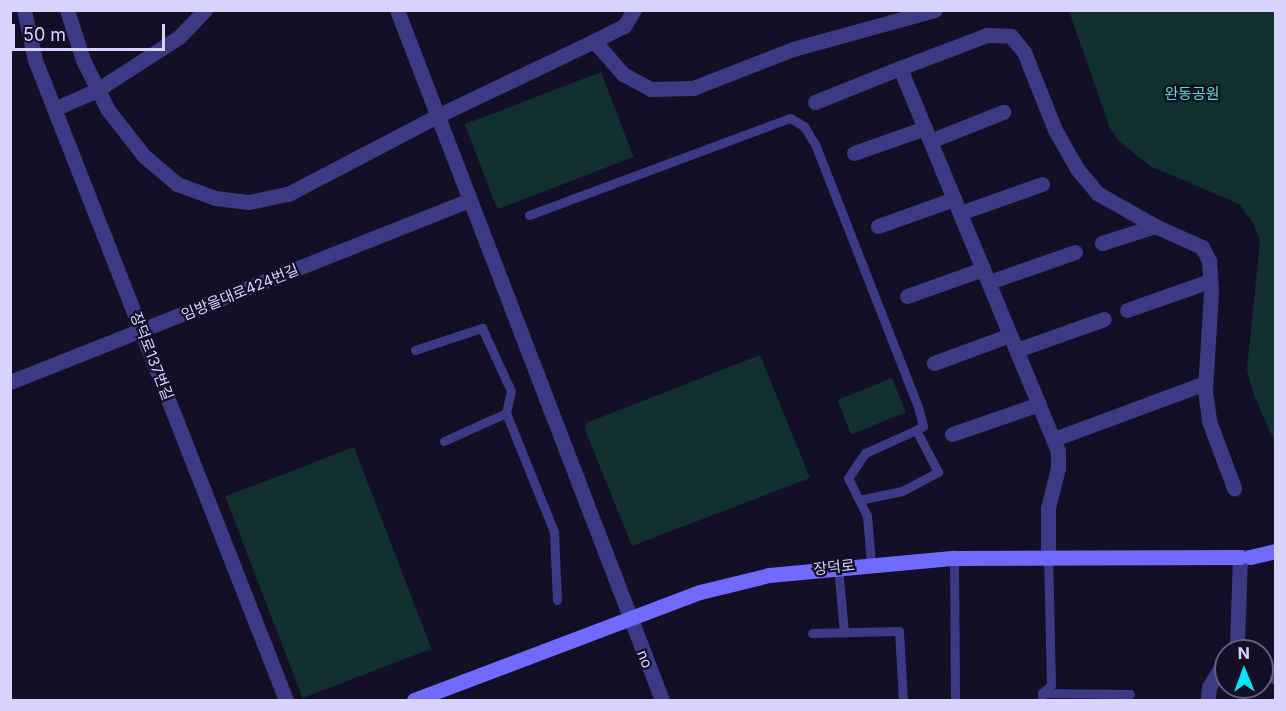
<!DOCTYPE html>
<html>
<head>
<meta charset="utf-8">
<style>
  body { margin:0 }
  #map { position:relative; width:1286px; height:711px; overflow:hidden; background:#130f26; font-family:Inter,"Noto Sans KR",sans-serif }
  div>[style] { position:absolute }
  .green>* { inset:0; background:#12302f; transform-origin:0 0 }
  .lane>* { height:9px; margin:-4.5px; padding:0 4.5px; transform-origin:4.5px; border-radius:4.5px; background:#3d3a85 }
  .street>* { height:15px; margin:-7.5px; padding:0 7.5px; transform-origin:7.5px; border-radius:7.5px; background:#3d3a85 }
  .secondary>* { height:15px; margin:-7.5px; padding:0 7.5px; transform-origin:7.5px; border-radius:7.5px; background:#6f6bff }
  span { translate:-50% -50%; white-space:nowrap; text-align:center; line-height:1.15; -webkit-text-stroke:4.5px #130f26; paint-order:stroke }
  .park-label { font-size:15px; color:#5fe0c0 }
  .street-label { font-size:15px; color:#d9d4ff }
  .frame { position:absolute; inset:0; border:12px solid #d9d4ff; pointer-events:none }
  .north { position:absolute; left:1214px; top:639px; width:60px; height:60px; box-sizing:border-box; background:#130f26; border:2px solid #625e7d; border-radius:50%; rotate:359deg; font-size:16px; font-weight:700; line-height:24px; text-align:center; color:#d9d4ff }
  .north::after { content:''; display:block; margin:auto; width:21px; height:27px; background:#00e5ff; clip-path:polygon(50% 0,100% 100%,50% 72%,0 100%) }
  .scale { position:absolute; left:12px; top:24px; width:153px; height:27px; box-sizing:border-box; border:3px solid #d9d4ff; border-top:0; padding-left:8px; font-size:18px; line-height:21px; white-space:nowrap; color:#d9d4ff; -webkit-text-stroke:4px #130f26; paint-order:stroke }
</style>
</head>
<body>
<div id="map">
  <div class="green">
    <div style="clip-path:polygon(1069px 11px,1275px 11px,1275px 443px,1254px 395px,1247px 369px,1260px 241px,1253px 223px,1239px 204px,1150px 166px,1120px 142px,1110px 128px)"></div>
    <div style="left:601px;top:72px;width:91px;height:146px;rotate:69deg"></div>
    <div style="clip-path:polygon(760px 355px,810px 478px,632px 546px,585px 430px,586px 423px)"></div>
    <div style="left:892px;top:378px;width:37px;height:59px;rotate:68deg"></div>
    <div style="left:354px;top:447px;width:216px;height:138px;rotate:69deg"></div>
  </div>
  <div class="lane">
    <div style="left:529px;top:215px;width:278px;rotate:-20.4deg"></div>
    <div style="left:790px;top:118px;width:16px;rotate:30deg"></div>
    <div style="left:804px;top:126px;width:21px;rotate:59deg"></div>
    <div style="left:815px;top:144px;width:282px;rotate:68.6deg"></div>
    <div style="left:918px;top:407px;width:20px;rotate:75deg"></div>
    <div style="left:923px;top:426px;width:8px;rotate:150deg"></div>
    <div style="left:415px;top:350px;width:71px;rotate:-18.2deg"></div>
    <div style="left:482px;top:328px;width:69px;rotate:65.3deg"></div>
    <div style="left:511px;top:391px;width:23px;rotate:103deg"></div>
    <div style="left:506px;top:413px;width:128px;rotate:68deg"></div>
    <div style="left:554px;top:532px;width:68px;rotate:87.5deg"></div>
    <div style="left:444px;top:441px;width:68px;rotate:-24.3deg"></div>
    <div style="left:859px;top:500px;width:44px;rotate:-11.8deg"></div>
    <div style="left:902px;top:491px;width:41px;rotate:-27.8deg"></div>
    <div style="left:938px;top:472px;width:47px;rotate:-117.6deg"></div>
    <div style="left:916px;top:430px;width:56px;rotate:155.7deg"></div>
    <div style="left:865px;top:453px;width:30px;rotate:124deg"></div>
    <div style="left:848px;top:478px;width:42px;rotate:63.4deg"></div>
    <div style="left:867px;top:516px;width:47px;rotate:85.1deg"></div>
    <div style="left:954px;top:558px;width:142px;rotate:89.6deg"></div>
    <div style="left:838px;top:566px;width:67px;rotate:84.9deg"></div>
    <div style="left:812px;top:633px;width:87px;rotate:-1.3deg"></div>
    <div style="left:899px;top:631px;width:69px;rotate:86.7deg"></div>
    <div style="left:1042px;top:693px;width:88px;rotate:0.7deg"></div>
    <div style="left:1042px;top:700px;width:7px;rotate:-90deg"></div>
    <div style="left:1042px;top:693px;width:12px;rotate:-42deg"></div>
    <div style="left:1051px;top:685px;width:130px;rotate:-91.3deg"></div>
  </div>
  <div class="street">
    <div style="left:24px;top:10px;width:51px;rotate:77.6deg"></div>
    <div style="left:35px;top:60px;width:687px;rotate:68.59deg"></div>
    <div style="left:67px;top:10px;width:52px;rotate:72.3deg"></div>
    <div style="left:83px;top:60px;width:56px;rotate:63.4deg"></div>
    <div style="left:108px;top:110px;width:58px;rotate:52deg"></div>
    <div style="left:144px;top:156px;width:43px;rotate:40.3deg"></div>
    <div style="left:177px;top:184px;width:40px;rotate:20.2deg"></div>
    <div style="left:215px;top:198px;width:34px;rotate:7deg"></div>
    <div style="left:249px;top:202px;width:40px;rotate:-12deg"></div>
    <div style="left:288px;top:194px;width:168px;rotate:-27.6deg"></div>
    <div style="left:437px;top:116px;width:174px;rotate:-25.5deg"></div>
    <div style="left:594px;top:41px;width:44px;rotate:48.7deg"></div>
    <div style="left:623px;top:74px;width:32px;rotate:28deg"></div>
    <div style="left:651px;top:89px;width:42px;rotate:-1.4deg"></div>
    <div style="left:693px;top:88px;width:107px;rotate:-21.3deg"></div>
    <div style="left:793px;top:49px;width:147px;rotate:-15.4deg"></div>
    <div style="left:397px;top:10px;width:739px;rotate:68.99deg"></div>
    <div style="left:594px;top:41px;width:34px;rotate:-27deg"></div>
    <div style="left:624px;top:26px;width:19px;rotate:-58deg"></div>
    <div style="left:900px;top:68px;width:93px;rotate:-20.8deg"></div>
    <div style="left:987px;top:35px;width:24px;rotate:2deg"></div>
    <div style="left:1011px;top:36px;width:21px;rotate:51deg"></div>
    <div style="left:1024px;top:52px;width:84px;rotate:68.3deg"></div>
    <div style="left:1055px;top:130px;width:46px;rotate:60.1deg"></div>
    <div style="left:1078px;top:170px;width:30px;rotate:50deg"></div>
    <div style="left:1097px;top:193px;width:67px;rotate:29.6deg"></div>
    <div style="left:1155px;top:226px;width:51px;rotate:24.1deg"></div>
    <div style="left:1202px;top:247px;width:16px;rotate:63deg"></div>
    <div style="left:1209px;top:261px;width:31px;rotate:86deg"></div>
    <div style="left:1211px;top:292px;width:99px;rotate:93.5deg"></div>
    <div style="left:1205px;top:391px;width:30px;rotate:82deg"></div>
    <div style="left:1209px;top:421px;width:72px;rotate:69.5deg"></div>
    <div style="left:815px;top:102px;width:92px;rotate:-21.8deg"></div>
    <div style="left:900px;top:68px;width:414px;rotate:67.6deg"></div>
    <div style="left:1058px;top:451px;width:17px;rotate:90deg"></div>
    <div style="left:1058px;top:468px;width:41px;rotate:104deg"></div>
    <div style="left:1048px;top:508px;width:47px;rotate:90deg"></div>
    <div style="left:54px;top:109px;width:47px;rotate:-23.8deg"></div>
    <div style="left:97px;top:90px;width:98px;rotate:-32.9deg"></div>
    <div style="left:179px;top:37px;width:37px;rotate:-46deg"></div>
    <div style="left:930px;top:141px;width:79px;rotate:-21.7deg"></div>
    <div style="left:854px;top:153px;width:75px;rotate:-19.4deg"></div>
    <div style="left:960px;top:213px;width:87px;rotate:-19.5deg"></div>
    <div style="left:878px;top:226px;width:81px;rotate:-19.6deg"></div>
    <div style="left:1102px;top:243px;width:56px;rotate:-17.8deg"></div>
    <div style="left:989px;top:282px;width:91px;rotate:-19.2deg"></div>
    <div style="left:907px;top:296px;width:81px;rotate:-19.6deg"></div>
    <div style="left:1127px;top:310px;width:88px;rotate:-19.3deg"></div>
    <div style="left:1017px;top:350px;width:92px;rotate:-19.6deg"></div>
    <div style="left:934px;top:363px;width:81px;rotate:-20.2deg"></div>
    <div style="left:10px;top:382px;width:494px;rotate:-21.6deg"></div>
    <div style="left:952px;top:434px;width:92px;rotate:-19deg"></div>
    <div style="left:1054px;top:439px;width:161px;rotate:-20.3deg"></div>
    <div style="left:1232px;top:651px;width:9px;rotate:-54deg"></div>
    <div style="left:1237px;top:644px;width:87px;rotate:-88deg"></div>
    <div style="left:1240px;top:557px;width:10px"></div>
    <div style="left:1262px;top:674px;width:14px;rotate:8deg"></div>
    <div style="left:1208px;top:700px;width:13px;rotate:-86deg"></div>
    <div style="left:1209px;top:687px;width:33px;rotate:-59deg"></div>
  </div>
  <div class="secondary">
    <div style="left:1250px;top:557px;width:27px;rotate:-13deg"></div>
    <div style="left:414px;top:700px;width:306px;rotate:-20.7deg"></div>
    <div style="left:700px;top:592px;width:71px;rotate:-13.8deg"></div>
    <div style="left:769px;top:575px;width:186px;rotate:-5.3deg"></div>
    <div style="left:954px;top:558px;width:286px;rotate:-0.2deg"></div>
  </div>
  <div class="park-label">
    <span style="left:1192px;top:94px">완동공원</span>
  </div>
  <div class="street-label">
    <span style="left:240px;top:292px;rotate:-22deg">임방울대로424번길</span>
    <span style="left:152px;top:356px;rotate:69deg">장덕로137번길</span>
    <span style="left:834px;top:567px;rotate:-6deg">장덕로</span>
    <span style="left:645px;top:659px;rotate:68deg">no</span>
  </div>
  <div class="frame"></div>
  <div class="north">N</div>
  <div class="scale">50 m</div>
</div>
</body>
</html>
